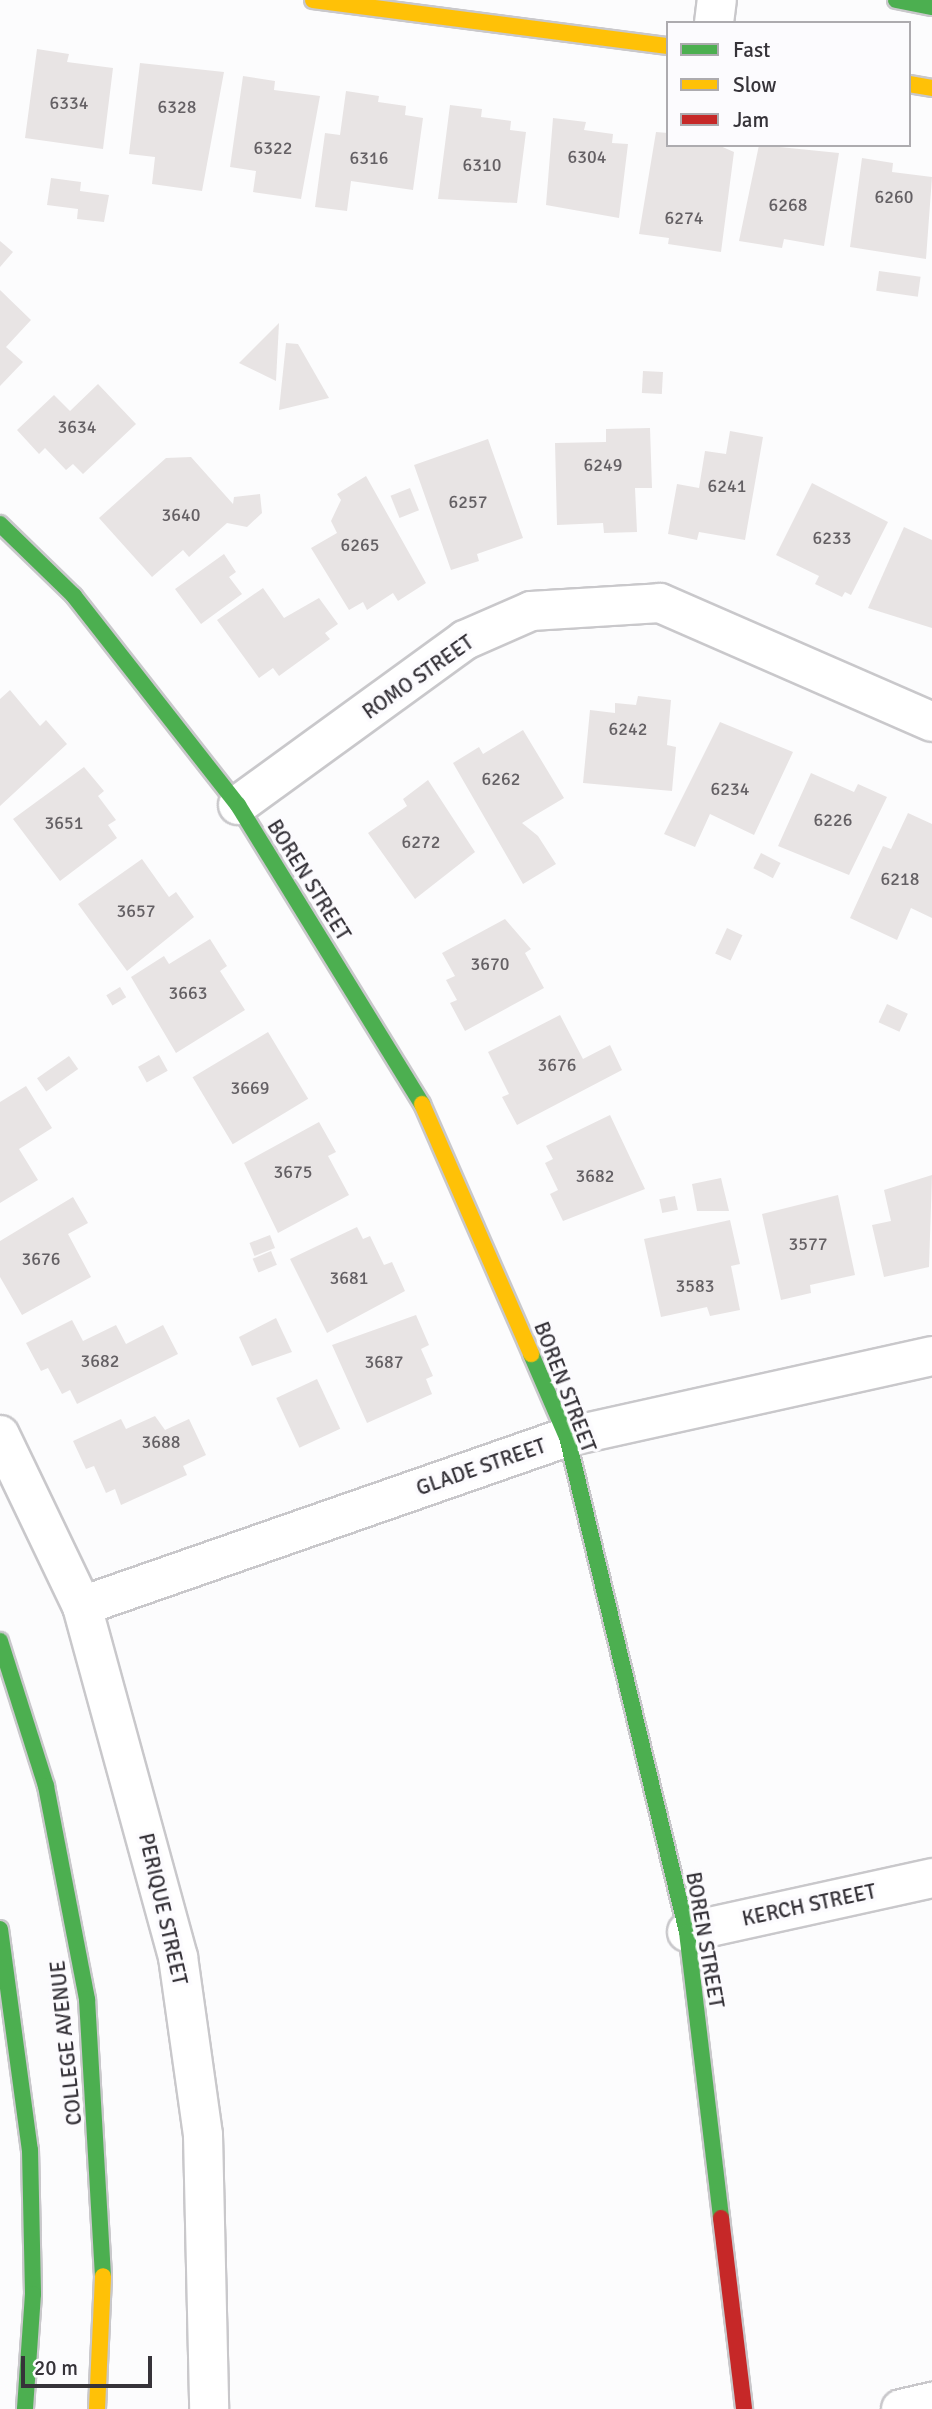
<!DOCTYPE html>
<html>
<head>
<meta charset="utf-8">
<style>
  body { margin:0 }
  #map { position:relative; width:932px; height:2409px; overflow:hidden; background:#fcfcfd; font-family:Signika,sans-serif }
  div>[style] { position:absolute }
  .building>* { inset:0; background:#e8e4e4; transform-origin:0 0 }
  .roads { filter:drop-shadow(2px 0 #c9c8cb) drop-shadow(-2px 0 #c9c8cb) drop-shadow(0 2px #c9c8cb) drop-shadow(0 -2px #c9c8cb) }
  .street>* { height:38px; margin:-19px; padding:0 19px; transform-origin:19px; border-radius:19px; background:#fff }
  .fast>* { height:16px; margin:-8px; padding:0 8px; transform-origin:8px; border-radius:8px; background:#4caf50 }
  .slow>* { height:16px; margin:-8px; padding:0 8px; transform-origin:8px; border-radius:8px; background:#ffc107 }
  .jam>* { height:16px; margin:-8px; padding:0 8px; transform-origin:8px; border-radius:8px; background:#c62828 }
  span { translate:-50% -50%; white-space:nowrap; text-align:center; line-height:1.15; -webkit-text-stroke:7px #fcfbfe; paint-order:stroke }
  .number-label { font-size:18px; color:#646064 }
  .number-label span { -webkit-text-stroke-width:0 }
  .street-label { font-size:21px; color:#363339 }
  .legend { position:absolute; left:666px; top:21px; width:245px; height:126px; box-sizing:border-box; background:#fcfbfe; border:2px solid #adabaf; margin:0; padding:9px 12px; list-style:none; font-size:21px; color:#363339 }
  .legend li { display:flex; align-items:center; gap:14px; height:35px }
  .legend b { width:35px; border:2px solid #adabaf }
  .scale { position:absolute; left:21px; top:2356px; width:131px; height:32px; box-sizing:border-box; border:4px solid #363339; border-top:0; padding-left:9px; font-size:21px; line-height:24px; white-space:nowrap; color:#363339; -webkit-text-stroke:5px #fcfbfe; paint-order:stroke }
</style>
</head>
<body>
<div id="map">
  <div class="building">
    <div style="clip-path:polygon(37px 49px,69px 54px,67px 62px,113px 68px,103px 149px,25px 138px)"></div>
    <div style="clip-path:polygon(140px 63px,224px 72px,202px 191px,152px 184px,155px 157px,129px 154px)"></div>
    <div style="clip-path:polygon(243px 76px,275px 81px,274px 90px,320px 96px,301px 199px,253px 192px,256px 171px,230px 167px)"></div>
    <div style="clip-path:polygon(346px 91px,379px 96px,378px 102px,406px 106px,405px 115px,423px 118px,413px 190px,351px 181px,347px 211px,315px 207px,325px 133px,340px 135px)"></div>
    <div style="clip-path:polygon(450px 105px,482px 109px,481px 117px,511px 121px,510px 130px,526px 132px,517px 203px,438px 199px)"></div>
    <div style="clip-path:polygon(553px 118px,586px 122px,584px 130px,613px 134px,612px 143px,628px 144px,619px 218px,546px 205px)"></div>
    <div style="clip-path:polygon(656px 132px,668px 133px,668px 145px,718px 145px,734px 152px,721px 252px,668px 244px,669px 238px,639px 234px)"></div>
    <div style="clip-path:polygon(759px 145px,839px 153px,824px 246px,784px 239px,782px 248px,739px 241px)"></div>
    <div style="clip-path:polygon(862px 158px,893px 163px,892px 172px,932px 177px,926px 259px,850px 247px)"></div>
    <div style="clip-path:polygon(51px 178px,81px 182px,80px 191px,109px 195px,104px 222px,77px 219px,78px 209px,47px 205px)"></div>
    <div style="clip-path:polygon(0 241px,13px 252px,0 267px)"></div>
    <div style="left:879px;top:271px;width:42px;height:20px;rotate:8deg"></div>
    <div style="clip-path:polygon(0 290px,31px 320px,6px 347px,23px 362px,0 386px)"></div>
    <div style="clip-path:polygon(279px 323px,276px 381px,239px 363px)"></div>
    <div style="clip-path:polygon(286px 343px,298px 344px,329px 398px,279px 410px)"></div>
    <div style="left:643px;top:371px;width:20px;height:22px;rotate:3deg"></div>
    <div style="clip-path:polygon(98px 384px,136px 424px,83px 474px,73px 464px,66px 470px,45px 448px,39px 454px,17px 430px,54px 395px,70px 411px)"></div>
    <div style="clip-path:polygon(650px 428px,652px 488px,635px 488px,637px 532px,604px 533px,603px 523px,557px 525px,555px 443px,606px 442px,606px 429px)"></div>
    <div style="clip-path:polygon(730px 431px,763px 437px,745px 540px,699px 532px,697px 540px,668px 534px,677px 484px,699px 488px,705px 451px,726px 454px)"></div>
    <div style="clip-path:polygon(488px 439px,523px 538px,477px 554px,479px 561px,451px 570px,414px 465px)"></div>
    <div style="clip-path:polygon(191px 457px,233px 504px,234px 497px,260px 494px,262px 513px,247px 527px,227px 523px,189px 557px,183px 550px,152px 577px,99px 518px,166px 458px)"></div>
    <div style="clip-path:polygon(366px 476px,426px 583px,398px 601px,393px 593px,367px 610px,363px 602px,349px 610px,311px 548px,337px 533px,331px 521px,341px 500px,337px 494px)"></div>
    <div style="clip-path:polygon(812px 483px,888px 522px,851px 595px,845px 592px,842px 597px,815px 584px,819px 576px,776px 555px)"></div>
    <div style="left:410px;top:488px;width:24px;height:21px;rotate:68deg"></div>
    <div style="clip-path:polygon(904px 527px,932px 540px,932px 628px,868px 608px)"></div>
    <div style="clip-path:polygon(224px 554px,236px 572px,229px 577px,242px 594px,201px 624px,175px 589px)"></div>
    <div style="clip-path:polygon(263px 588px,284px 618px,319px 598px,338px 624px,325px 633px,330px 639px,279px 676px,273px 668px,259px 678px,217px 620px)"></div>
    <div style="clip-path:polygon(10px 690px,40px 726px,46px 720px,67px 744px,0 806px,0 699px)"></div>
    <div style="clip-path:polygon(638px 696px,671px 700px,667px 745px,676px 747px,672px 791px,583px 783px,590px 710px,615px 713px,615px 703px,636px 705px)"></div>
    <div style="clip-path:polygon(720px 722px,793px 752px,754px 835px,710px 814px,695px 847px,664px 834px)"></div>
    <div style="clip-path:polygon(523px 730px,564px 798px,522px 823px,538px 836px,556px 864px,523px 884px,453px 763px,479px 747px,483px 754px)"></div>
    <div style="clip-path:polygon(84px 767px,104px 791px,98px 796px,116px 820px,108px 825px,117px 838px,60px 881px,13px 819px)"></div>
    <div style="clip-path:polygon(811px 773px,854px 792px,858px 784px,887px 797px,849px 875px,778px 846px)"></div>
    <div style="clip-path:polygon(428px 780px,475px 852px,415px 899px,368px 833px,407px 806px,403px 799px)"></div>
    <div style="clip-path:polygon(908px 813px,932px 824px,932px 918px,911px 908px,897px 940px,850px 918px,883px 846px,891px 849px)"></div>
    <div style="left:761px;top:853px;width:22px;height:17px;rotate:27deg"></div>
    <div style="clip-path:polygon(142px 859px,169px 897px,176px 892px,194px 917px,127px 971px,78px 904px)"></div>
    <div style="clip-path:polygon(505px 919px,531px 949px,525px 953px,544px 988px,465px 1031px,450px 1003px,457px 1000px,446px 980px,455px 976px,442px 953px)"></div>
    <div style="left:727px;top:928px;width:17px;height:28px;rotate:25deg"></div>
    <div style="clip-path:polygon(210px 939px,227px 966px,220px 971px,245px 1010px,176px 1053px,131px 977px,164px 956px,169px 964px)"></div>
    <div style="left:120px;top:987px;width:12px;height:16px;rotate:59deg"></div>
    <div style="left:887px;top:1004px;width:23px;height:20px;rotate:25deg"></div>
    <div style="clip-path:polygon(560px 1015px,583px 1059px,610px 1045px,622px 1070px,517px 1125px,502px 1097px,509px 1094px,488px 1052px)"></div>
    <div style="left:268px;top:1032px;width:78px;height:88px;rotate:59deg"></div>
    <div style="left:159px;top:1055px;width:18px;height:24px;rotate:61deg"></div>
    <div style="left:69px;top:1056px;width:16px;height:39px;rotate:55deg"></div>
    <div style="clip-path:polygon(26px 1086px,52px 1128px,19px 1149px,38px 1180px,0 1203px,0 1102px)"></div>
    <div style="clip-path:polygon(610px 1115px,645px 1189px,563px 1221px,550px 1194px,558px 1190px,545px 1163px,553px 1159px,546px 1146px)"></div>
    <div style="clip-path:polygon(319px 1122px,336px 1152px,328px 1156px,349px 1195px,278px 1233px,244px 1163px)"></div>
    <div style="clip-path:polygon(932px 1175px,929px 1267px,884px 1277px,872px 1225px,891px 1221px,884px 1190px)"></div>
    <div style="clip-path:polygon(721px 1178px,729px 1211px,697px 1211px,692px 1184px)"></div>
    <div style="clip-path:polygon(838px 1195px,855px 1275px,810px 1285px,811px 1293px,781px 1300px,762px 1214px)"></div>
    <div style="left:675px;top:1196px;width:14px;height:16px;rotate:78deg"></div>
    <div style="clip-path:polygon(73px 1197px,88px 1223px,68px 1234px,91px 1277px,22px 1315px,0 1277px,0 1241px)"></div>
    <div style="clip-path:polygon(730px 1220px,740px 1264px,731px 1266px,740px 1310px,710px 1316px,707px 1307px,661px 1317px,644px 1239px)"></div>
    <div style="clip-path:polygon(357px 1227px,363px 1239px,370px 1236px,384px 1265px,392px 1262px,405px 1291px,327px 1333px,290px 1259px)"></div>
    <div style="left:270px;top:1235px;width:14px;height:22px;rotate:69deg"></div>
    <div style="left:271px;top:1251px;width:15px;height:20px;rotate:67deg"></div>
    <div style="clip-path:polygon(416px 1315px,429px 1345px,421px 1349px,433px 1376px,426px 1379px,432px 1394px,367px 1423px,332px 1345px)"></div>
    <div style="clip-path:polygon(276px 1318px,292px 1352px,252px 1366px,239px 1337px)"></div>
    <div style="clip-path:polygon(72px 1320px,83px 1341px,116px 1325px,126px 1344px,163px 1325px,178px 1354px,77px 1404px,70px 1390px,62px 1394px,48px 1368px,41px 1371px,26px 1343px)"></div>
    <div style="left:317px;top:1379px;width:55px;height:45px;rotate:65deg"></div>
    <div style="clip-path:polygon(155px 1416px,165px 1430px,189px 1419px,206px 1455px,183px 1466px,187px 1475px,121px 1505px,115px 1489px,106px 1493px,94px 1466px,86px 1469px,73px 1441px,121px 1419px,126px 1429px)"></div>
  </div>
  <div class="roads">
    <div class="street">
      <div style="left:714px;top:23px;width:23px;rotate:-83deg"></div>
      <div style="left:238px;top:805px;width:281px;rotate:-36deg"></div>
      <div style="left:465px;top:640px;width:72px;rotate:-23.7deg"></div>
      <div style="left:531px;top:611px;width:129px;rotate:-3.5deg"></div>
      <div style="left:660px;top:603px;width:297px;rotate:23.6deg"></div>
      <div style="left:0;top:1435px;width:190px;rotate:64.4deg"></div>
      <div style="left:82px;top:1606px;width:364px;rotate:74.7deg"></div>
      <div style="left:178px;top:1957px;width:180px;rotate:82deg"></div>
      <div style="left:203px;top:2135px;width:274px;rotate:88.7deg"></div>
      <div style="left:82px;top:1606px;width:514px;rotate:-19.21deg"></div>
      <div style="left:567px;top:1437px;width:374px;rotate:-12.5deg"></div>
      <div style="left:687px;top:1932px;width:251px;rotate:-12.4deg"></div>
      <div style="left:901px;top:2409px;width:32px;rotate:-13deg"></div>
    </div>
    <div class="fast">
      <div style="left:896px;top:0;width:37px;rotate:11deg"></div>
      <div style="left:0;top:524px;width:103px;rotate:44.2deg"></div>
      <div style="left:74px;top:596px;width:266px;rotate:51.9deg"></div>
      <div style="left:238px;top:805px;width:351px;rotate:58.4deg"></div>
      <div style="left:531px;top:1354px;width:90px;rotate:66.6deg"></div>
      <div style="left:567px;top:1437px;width:509px;rotate:76.37deg"></div>
      <div style="left:687px;top:1932px;width:288px;rotate:83.2deg"></div>
      <div style="left:0;top:1641px;width:152px;rotate:72.4deg"></div>
      <div style="left:46px;top:1786px;width:217px;rotate:79.1deg"></div>
      <div style="left:87px;top:1999px;width:277px;rotate:86.7deg"></div>
      <div style="left:0;top:1929px;width:223px;rotate:82.3deg"></div>
      <div style="left:30px;top:2150px;width:144px;rotate:88.8deg"></div>
      <div style="left:33px;top:2294px;width:115px;rotate:94deg"></div>
    </div>
    <div class="slow">
      <div style="left:313px;top:0;width:358px;rotate:7.4deg"></div>
      <div style="left:909px;top:84px;width:23px;rotate:10deg"></div>
      <div style="left:422px;top:1104px;width:273px;rotate:66.4deg"></div>
      <div style="left:97px;top:2409px;width:133px;rotate:-87.4deg"></div>
    </div>
    <div class="jam">
      <div style="left:721px;top:2218px;width:192px;rotate:83.1deg"></div>
    </div>
  </div>
  <div class="number-label">
    <span style="left:69px;top:103px">6334</span>
    <span style="left:177px;top:107px">6328</span>
    <span style="left:273px;top:148px">6322</span>
    <span style="left:587px;top:157px">6304</span>
    <span style="left:369px;top:158px">6316</span>
    <span style="left:482px;top:165px">6310</span>
    <span style="left:894px;top:197px">6260</span>
    <span style="left:788px;top:205px">6268</span>
    <span style="left:684px;top:218px">6274</span>
    <span style="left:77px;top:427px">3634</span>
    <span style="left:603px;top:465px">6249</span>
    <span style="left:727px;top:486px">6241</span>
    <span style="left:468px;top:502px">6257</span>
    <span style="left:181px;top:515px">3640</span>
    <span style="left:832px;top:538px">6233</span>
    <span style="left:360px;top:545px">6265</span>
    <span style="left:628px;top:729px">6242</span>
    <span style="left:501px;top:779px">6262</span>
    <span style="left:730px;top:789px">6234</span>
    <span style="left:833px;top:820px">6226</span>
    <span style="left:64px;top:823px">3651</span>
    <span style="left:421px;top:842px">6272</span>
    <span style="left:900px;top:879px">6218</span>
    <span style="left:136px;top:911px">3657</span>
    <span style="left:490px;top:964px">3670</span>
    <span style="left:188px;top:993px">3663</span>
    <span style="left:557px;top:1065px">3676</span>
    <span style="left:250px;top:1088px">3669</span>
    <span style="left:293px;top:1172px">3675</span>
    <span style="left:595px;top:1176px">3682</span>
    <span style="left:808px;top:1244px">3577</span>
    <span style="left:41px;top:1259px">3676</span>
    <span style="left:349px;top:1278px">3681</span>
    <span style="left:695px;top:1286px">3583</span>
    <span style="left:100px;top:1361px">3682</span>
    <span style="left:384px;top:1362px">3687</span>
    <span style="left:161px;top:1442px">3688</span>
  </div>
  <div class="street-label">
    <span style="left:418px;top:677px;rotate:-35deg">ROMO STREET</span>
    <span style="left:309px;top:880px;rotate:58deg">BOREN STREET</span>
    <span style="left:565px;top:1387px;rotate:69deg">BOREN STREET</span>
    <span style="left:481px;top:1467px;rotate:-19deg">GLADE STREET</span>
    <span style="left:809px;top:1905px;rotate:-12deg">KERCH STREET</span>
    <span style="left:163px;top:1909px;rotate:77deg">PERIQUE STREET</span>
    <span style="left:705px;top:1940px;rotate:80deg">BOREN STREET</span>
    <span style="left:66px;top:2043px;rotate:-96deg">COLLEGE AVENUE</span>
  </div>
  <ul class="legend">
  <li><b style="height:9px;background:#4caf50"></b>Fast</li>
  <li><b style="height:9px;background:#ffc107"></b>Slow</li>
  <li><b style="height:9px;background:#c62828"></b>Jam</li>
  </ul>
  <div class="scale">20 m</div>
</div>
</body>
</html>
